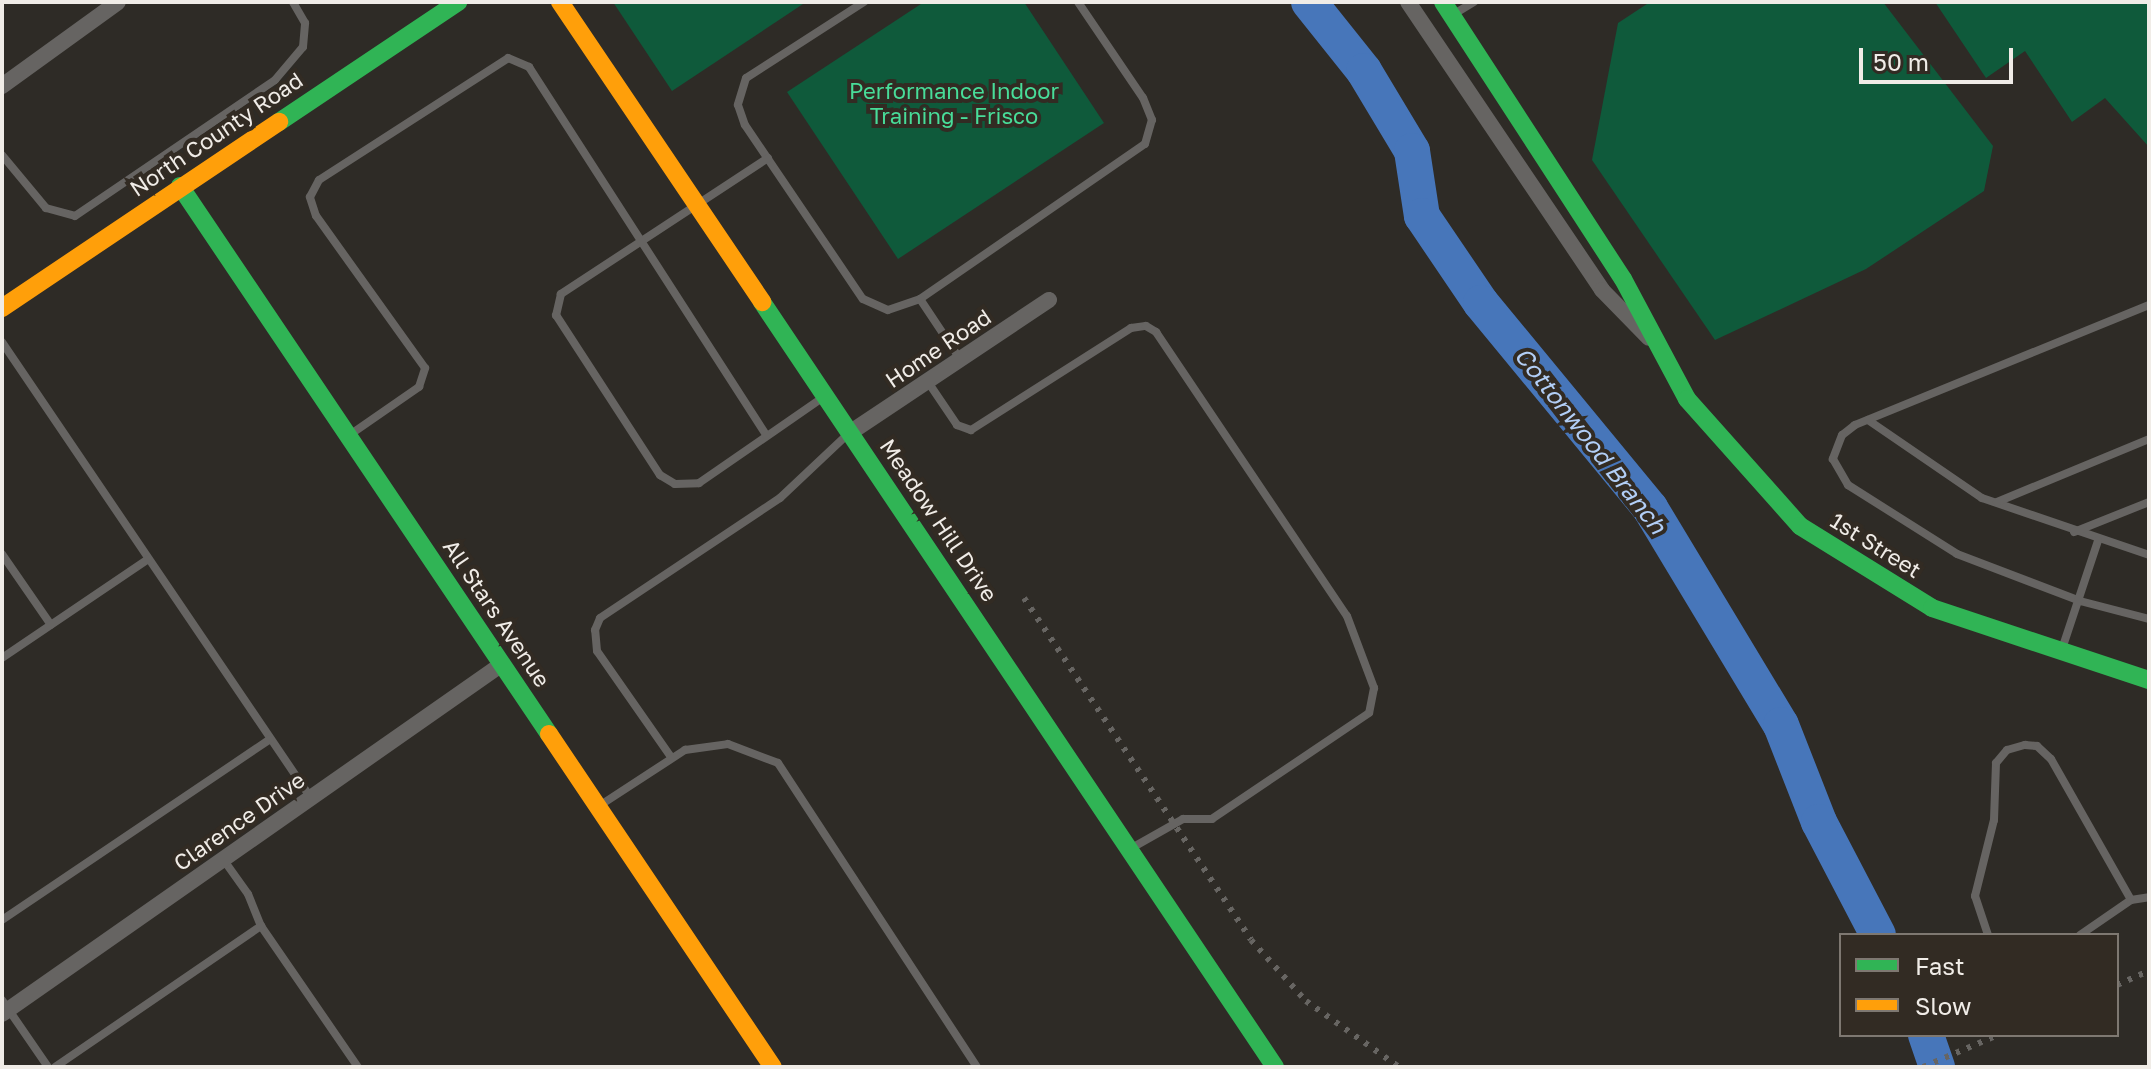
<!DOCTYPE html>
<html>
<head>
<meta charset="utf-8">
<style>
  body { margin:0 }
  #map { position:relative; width:2151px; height:1069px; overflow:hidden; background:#2e2b26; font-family:"Golos Text",sans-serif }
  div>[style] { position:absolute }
  .green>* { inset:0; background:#0f5a3b }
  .river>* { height:36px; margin:-18px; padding:0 18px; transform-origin:18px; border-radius:18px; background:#4776ba }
  .lane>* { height:8px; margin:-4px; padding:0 4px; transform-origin:4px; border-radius:4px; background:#666462 }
  .street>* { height:16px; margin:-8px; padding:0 8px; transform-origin:8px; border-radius:8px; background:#666462 }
  .fast>* { height:18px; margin:-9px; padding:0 9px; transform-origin:9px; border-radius:9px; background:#30b455 }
  .slow>* { height:18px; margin:-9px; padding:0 9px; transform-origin:9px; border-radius:9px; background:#ff9f0a }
  .rail>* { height:6px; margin-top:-3px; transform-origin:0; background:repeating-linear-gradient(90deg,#676562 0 4px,transparent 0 12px) }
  span { translate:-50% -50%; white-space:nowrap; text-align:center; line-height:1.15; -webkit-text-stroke:8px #322b23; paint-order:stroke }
  .park-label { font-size:22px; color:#48dd99 }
  .street-label { font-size:22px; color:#f0ece7 }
  .water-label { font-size:24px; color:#b2cef6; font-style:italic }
  .frame { position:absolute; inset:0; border:4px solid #f0ece7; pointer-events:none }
  .legend { position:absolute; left:1839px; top:933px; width:280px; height:104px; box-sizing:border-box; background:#322b23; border:2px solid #7e7871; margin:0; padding:10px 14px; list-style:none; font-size:24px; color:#f0ece7 }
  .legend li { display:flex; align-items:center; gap:16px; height:40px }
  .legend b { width:40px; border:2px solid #7e7871 }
  .scale { position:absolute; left:1859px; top:48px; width:154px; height:36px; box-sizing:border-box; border:4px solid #f0ece7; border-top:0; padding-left:10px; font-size:24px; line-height:28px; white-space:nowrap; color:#f0ece7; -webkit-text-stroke:6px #322b23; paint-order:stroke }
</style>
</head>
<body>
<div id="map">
  <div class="green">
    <div style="clip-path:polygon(613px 2px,806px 2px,672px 91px)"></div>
    <div style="clip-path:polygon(924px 2px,1024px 2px,1104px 123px,898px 259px,787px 92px)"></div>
    <div style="clip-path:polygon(1650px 2px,1883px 2px,1993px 146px,1984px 191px,1866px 269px,1715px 340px,1592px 160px,1618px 23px)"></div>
    <div style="clip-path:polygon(1935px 2px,2149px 2px,2149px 147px,2105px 98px,2072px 122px,2025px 51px,1986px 78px)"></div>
  </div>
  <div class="river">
    <div style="left:1309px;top:2px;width:88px;rotate:51.4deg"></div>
    <div style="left:1364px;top:71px;width:93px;rotate:59deg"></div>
    <div style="left:1412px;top:151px;width:66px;rotate:81.3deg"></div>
    <div style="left:1422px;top:216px;width:105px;rotate:55.9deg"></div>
    <div style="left:1481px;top:303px;width:266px;rotate:50.5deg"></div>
    <div style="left:1650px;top:508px;width:253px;rotate:58.9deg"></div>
    <div style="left:1781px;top:725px;width:104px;rotate:68.6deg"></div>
    <div style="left:1819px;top:822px;width:127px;rotate:62.4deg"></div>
    <div style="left:1926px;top:1035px;width:34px;rotate:71deg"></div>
  </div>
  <div class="lane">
    <div style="left:864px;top:2px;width:140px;rotate:147.2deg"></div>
    <div style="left:746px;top:78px;width:28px;rotate:107deg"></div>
    <div style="left:738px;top:105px;width:21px;rotate:71deg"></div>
    <div style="left:745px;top:125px;width:210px;rotate:55.9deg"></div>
    <div style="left:863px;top:299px;width:27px;rotate:24deg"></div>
    <div style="left:888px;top:310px;width:34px;rotate:-19deg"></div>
    <div style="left:920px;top:299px;width:273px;rotate:-34.6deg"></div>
    <div style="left:1145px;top:144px;width:25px;rotate:-74deg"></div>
    <div style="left:1152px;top:120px;width:24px;rotate:-112deg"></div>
    <div style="left:1143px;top:98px;width:116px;rotate:-124.1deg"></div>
    <div style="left:1454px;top:14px;width:23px;rotate:-31deg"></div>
    <div style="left:2px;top:155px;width:69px;rotate:50.3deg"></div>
    <div style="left:46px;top:208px;width:30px;rotate:15deg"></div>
    <div style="left:75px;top:216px;width:242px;rotate:-34.2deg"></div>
    <div style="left:275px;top:80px;width:43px;rotate:-49.7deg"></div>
    <div style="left:303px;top:47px;width:24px;rotate:-85deg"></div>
    <div style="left:305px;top:23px;width:24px;rotate:-120deg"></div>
    <div style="left:768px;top:158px;width:248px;rotate:146.7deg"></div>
    <div style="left:561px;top:294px;width:22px;rotate:103deg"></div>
    <div style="left:556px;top:315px;width:191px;rotate:57deg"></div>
    <div style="left:660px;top:475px;width:17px;rotate:31deg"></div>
    <div style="left:675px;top:484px;width:24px;rotate:-2deg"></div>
    <div style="left:699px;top:483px;width:150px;rotate:-34.6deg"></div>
    <div style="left:920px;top:299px;width:72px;rotate:56.3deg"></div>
    <div style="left:2149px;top:305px;width:318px;rotate:157.8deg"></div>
    <div style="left:1855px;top:425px;width:16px;rotate:142deg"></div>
    <div style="left:1842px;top:435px;width:26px;rotate:111deg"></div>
    <div style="left:1833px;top:459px;width:30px;rotate:60deg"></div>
    <div style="left:1848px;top:485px;width:129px;rotate:32.3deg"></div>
    <div style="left:1957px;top:554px;width:132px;rotate:20.9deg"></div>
    <div style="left:2080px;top:601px;width:71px;rotate:14.6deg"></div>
    <div style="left:2px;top:342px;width:551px;rotate:55.88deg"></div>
    <div style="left:928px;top:382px;width:52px;rotate:56deg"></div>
    <div style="left:957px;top:425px;width:15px;rotate:20deg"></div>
    <div style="left:971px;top:430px;width:190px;rotate:-32.5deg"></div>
    <div style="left:1131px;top:328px;width:15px;rotate:-8deg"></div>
    <div style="left:1146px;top:326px;width:12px;rotate:31deg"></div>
    <div style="left:1156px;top:332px;width:342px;rotate:56.1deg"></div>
    <div style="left:1347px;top:616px;width:77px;rotate:69.4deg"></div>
    <div style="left:1374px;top:688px;width:25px;rotate:101deg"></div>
    <div style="left:1369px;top:713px;width:189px;rotate:146deg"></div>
    <div style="left:1212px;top:819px;width:29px;rotate:180deg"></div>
    <div style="left:1183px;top:819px;width:61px;rotate:150.5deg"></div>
    <div style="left:1868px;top:420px;width:138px;rotate:34.4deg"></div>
    <div style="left:1982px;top:498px;width:176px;rotate:18.8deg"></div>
    <div style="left:351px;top:434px;width:83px;rotate:-34.7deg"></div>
    <div style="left:419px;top:387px;width:20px;rotate:-72deg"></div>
    <div style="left:425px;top:368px;width:187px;rotate:-125.6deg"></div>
    <div style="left:316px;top:216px;width:20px;rotate:-108deg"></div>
    <div style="left:310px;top:197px;width:19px;rotate:-62deg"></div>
    <div style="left:319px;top:180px;width:225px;rotate:-32.8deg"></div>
    <div style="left:508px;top:58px;width:23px;rotate:23deg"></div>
    <div style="left:529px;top:67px;width:438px;rotate:57.2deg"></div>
    <div style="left:1997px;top:502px;width:165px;rotate:-22.5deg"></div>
    <div style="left:2074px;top:532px;width:81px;rotate:-21.8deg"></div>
    <div style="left:2px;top:554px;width:86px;rotate:55.4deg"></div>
    <div style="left:2062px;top:649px;width:114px;rotate:-71.6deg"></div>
    <div style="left:2px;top:658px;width:176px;rotate:-34.1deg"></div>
    <div style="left:671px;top:757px;width:129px;rotate:-124.9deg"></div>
    <div style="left:597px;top:651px;width:21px;rotate:-95deg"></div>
    <div style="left:595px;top:630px;width:13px;rotate:-67deg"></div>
    <div style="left:600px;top:618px;width:216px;rotate:-33.7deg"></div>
    <div style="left:780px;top:498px;width:95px;rotate:-43.3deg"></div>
    <div style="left:599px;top:806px;width:103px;rotate:-33.1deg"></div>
    <div style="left:685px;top:750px;width:43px;rotate:-7.9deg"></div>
    <div style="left:728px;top:744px;width:53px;rotate:20.8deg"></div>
    <div style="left:778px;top:763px;width:363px;rotate:56.8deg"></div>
    <div style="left:223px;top:859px;width:43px;rotate:54.5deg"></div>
    <div style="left:248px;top:894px;width:35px;rotate:68deg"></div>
    <div style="left:261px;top:926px;width:171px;rotate:55.5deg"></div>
    <div style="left:2px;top:920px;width:323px;rotate:-34deg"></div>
    <div style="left:1988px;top:935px;width:41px;rotate:-108.4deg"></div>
    <div style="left:1975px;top:896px;width:78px;rotate:-76deg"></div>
    <div style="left:1994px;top:820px;width:57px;rotate:-88deg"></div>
    <div style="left:1996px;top:763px;width:17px;rotate:-50deg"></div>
    <div style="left:2007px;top:750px;width:19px;rotate:-16deg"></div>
    <div style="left:2025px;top:745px;width:12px;rotate:5deg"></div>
    <div style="left:2037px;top:746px;width:19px;rotate:43deg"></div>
    <div style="left:2051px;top:759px;width:162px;rotate:60.4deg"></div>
    <div style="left:2080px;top:935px;width:62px;rotate:-34.5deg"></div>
    <div style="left:2131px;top:900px;width:18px;rotate:-9deg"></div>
    <div style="left:2px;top:1000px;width:81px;rotate:55.5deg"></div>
    <div style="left:55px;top:1067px;width:250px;rotate:-34.4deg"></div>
  </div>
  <div class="street">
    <div style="left:1408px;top:2px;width:347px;rotate:56deg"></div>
    <div style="left:1602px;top:290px;width:67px;rotate:45.6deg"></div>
    <div style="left:2px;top:86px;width:143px;rotate:-35.9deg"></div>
    <div style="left:851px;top:432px;width:238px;rotate:-33.7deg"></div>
    <div style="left:2px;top:1014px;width:610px;rotate:-34.99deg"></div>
  </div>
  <div class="fast">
    <div style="left:1443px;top:2px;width:330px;rotate:57deg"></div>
    <div style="left:1623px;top:279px;width:136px;rotate:61.9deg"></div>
    <div style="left:1687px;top:399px;width:170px;rotate:48.3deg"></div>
    <div style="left:1800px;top:526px;width:155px;rotate:31.8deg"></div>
    <div style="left:1932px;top:608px;width:229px;rotate:18.4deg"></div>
    <div style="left:279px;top:122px;width:216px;rotate:-33.8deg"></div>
    <div style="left:180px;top:186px;width:661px;rotate:56.05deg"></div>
    <div style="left:762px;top:302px;width:921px;rotate:56.15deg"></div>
  </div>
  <div class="slow">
    <div style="left:560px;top:2px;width:362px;rotate:56deg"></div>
    <div style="left:2px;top:308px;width:334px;rotate:-33.9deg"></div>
    <div style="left:549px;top:734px;width:401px;rotate:56.1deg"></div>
  </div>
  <div class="rail">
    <div style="left:1024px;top:598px;width:410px;rotate:56.4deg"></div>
    <div style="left:1251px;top:940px;width:82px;rotate:48deg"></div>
    <div style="left:1306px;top:1001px;width:114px;rotate:35.4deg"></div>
    <div style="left:2117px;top:985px;width:35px;rotate:-24deg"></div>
    <div style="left:1923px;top:1067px;width:82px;rotate:-23.1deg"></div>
  </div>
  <div class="park-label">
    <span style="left:954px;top:103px">Performance Indoor<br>Training - Frisco</span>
  </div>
  <div class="street-label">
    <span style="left:216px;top:134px;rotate:-34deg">North County Road</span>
    <span style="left:938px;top:348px;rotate:-34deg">Home Road</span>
    <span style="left:939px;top:520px;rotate:56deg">Meadow Hill Drive</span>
    <span style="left:1876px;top:545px;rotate:32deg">1st Street</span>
    <span style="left:497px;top:613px;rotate:56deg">All Stars Avenue</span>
    <span style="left:239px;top:821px;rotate:-35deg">Clarence Drive</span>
  </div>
  <div class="water-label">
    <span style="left:1591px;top:440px;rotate:52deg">Cottonwood Branch</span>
  </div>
  <div class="frame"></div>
  <ul class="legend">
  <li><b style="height:10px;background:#30b455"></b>Fast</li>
  <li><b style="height:10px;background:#ff9f0a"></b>Slow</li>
  </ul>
  <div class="scale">50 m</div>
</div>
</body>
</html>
